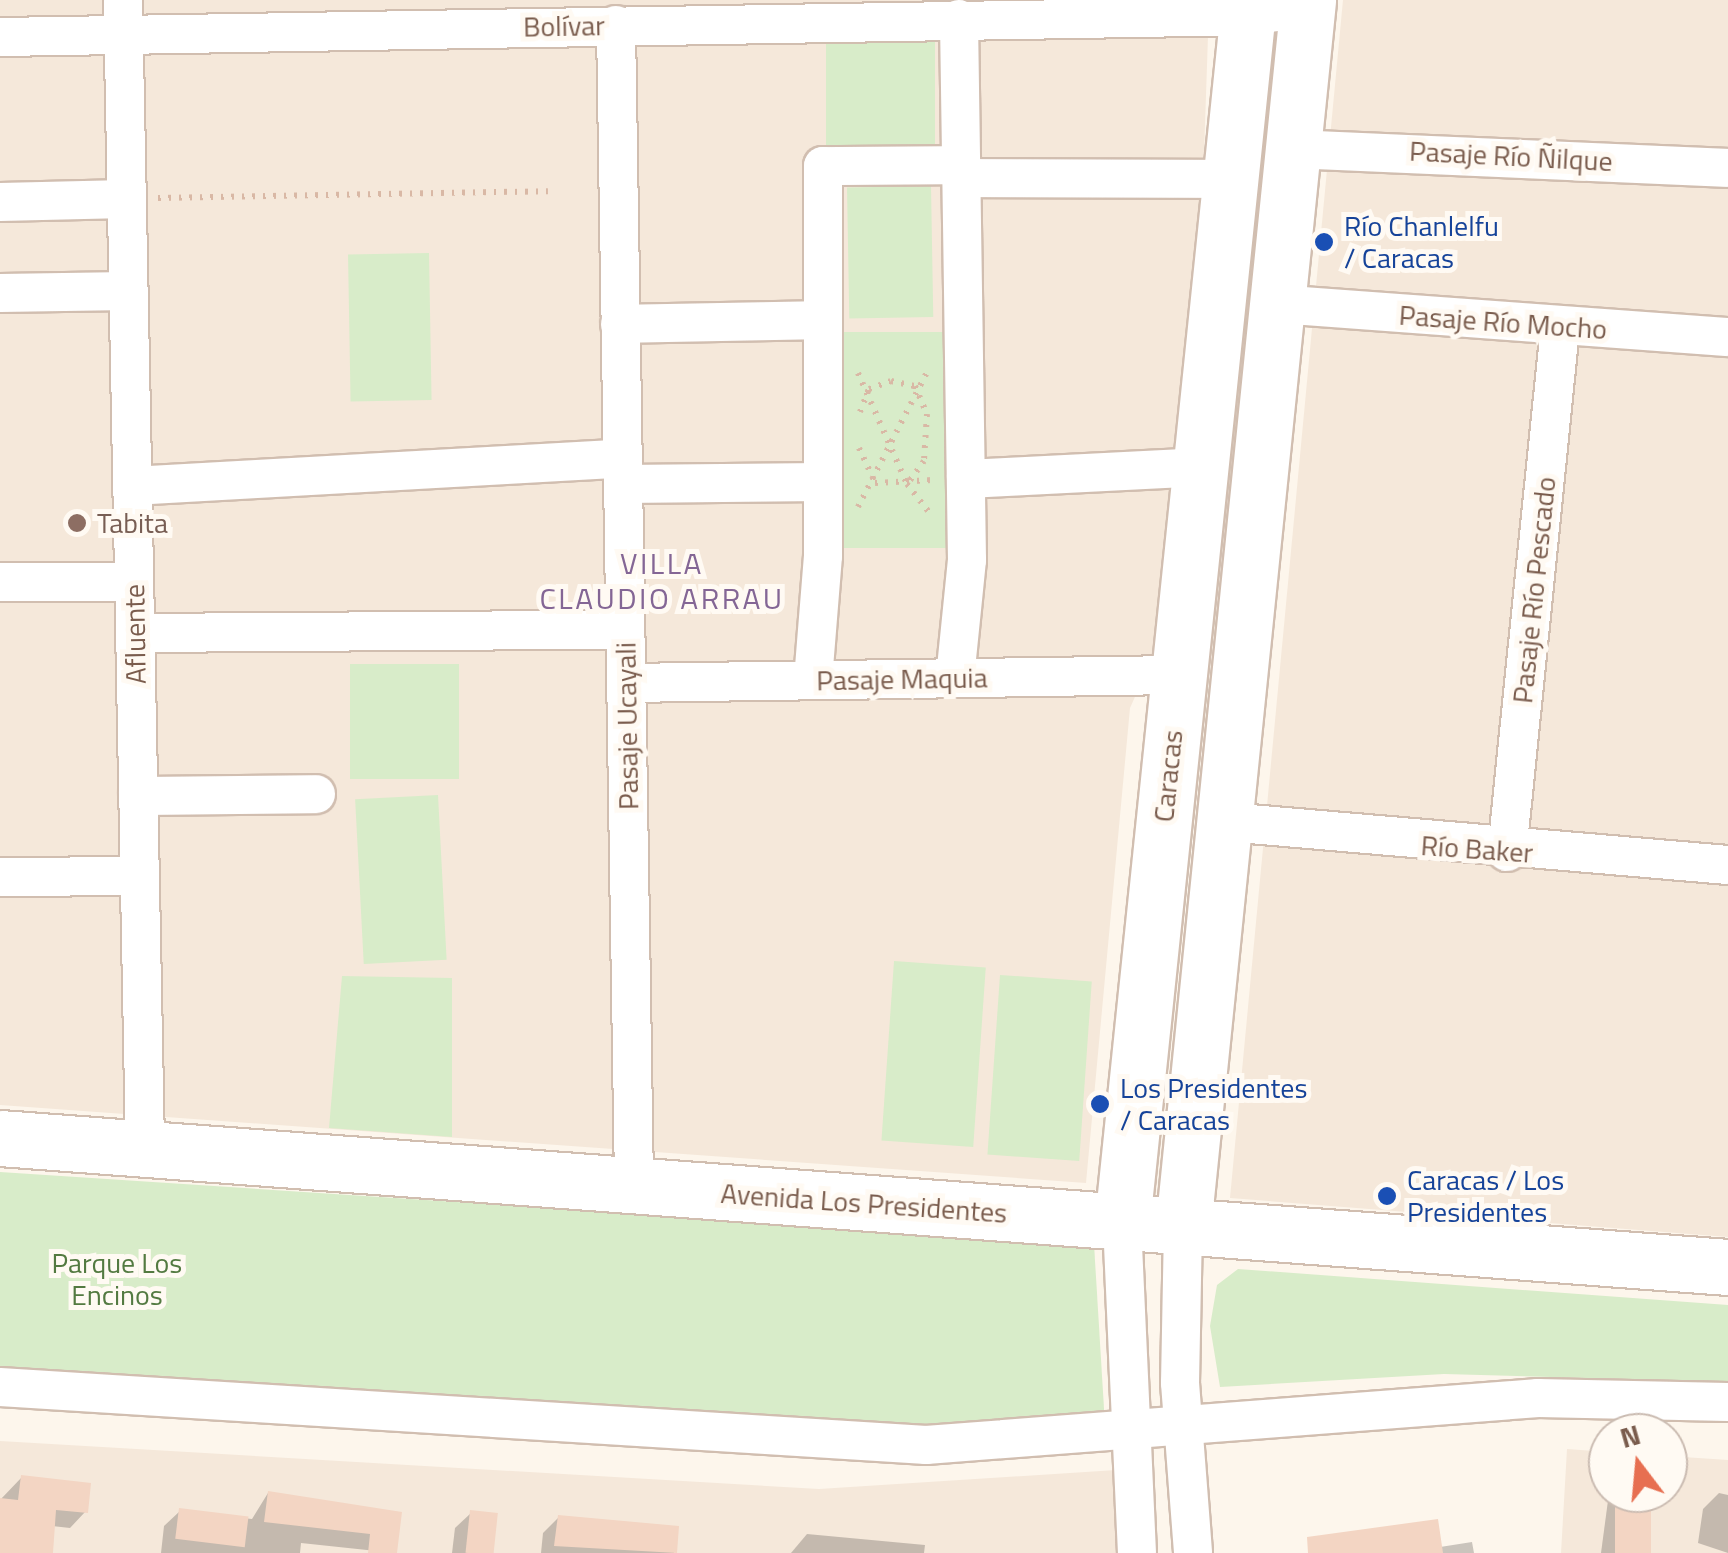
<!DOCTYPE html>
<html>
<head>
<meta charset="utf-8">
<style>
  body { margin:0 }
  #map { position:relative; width:1728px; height:1553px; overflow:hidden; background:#fdf6ec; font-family:"Titillium Web",sans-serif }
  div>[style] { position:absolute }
  .residential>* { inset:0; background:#f5e8da }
  .green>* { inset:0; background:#d8ecc9; transform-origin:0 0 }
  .shadow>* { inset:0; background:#0003 }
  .building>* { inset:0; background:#f3d5c3; transform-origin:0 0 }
  .path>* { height:6px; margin-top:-3px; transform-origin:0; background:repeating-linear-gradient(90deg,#d9b8a5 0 2.5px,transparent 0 10.5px) }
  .roads { filter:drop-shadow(2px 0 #d1beb0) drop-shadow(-2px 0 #d1beb0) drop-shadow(0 2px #d1beb0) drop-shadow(0 -2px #d1beb0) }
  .street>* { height:38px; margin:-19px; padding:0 19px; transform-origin:19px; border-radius:19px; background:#fff }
  .secondary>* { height:55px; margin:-27.5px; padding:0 27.5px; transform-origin:27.5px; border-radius:27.5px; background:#fff }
  .dots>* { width:28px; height:28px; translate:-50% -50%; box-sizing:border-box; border:5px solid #fffaf3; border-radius:50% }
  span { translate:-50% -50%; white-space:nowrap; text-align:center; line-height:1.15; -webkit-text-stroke:10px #fffaf3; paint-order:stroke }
  .street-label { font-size:28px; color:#7a5c4d }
  .transit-label { font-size:28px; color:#164399 }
  .left { translate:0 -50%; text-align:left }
  .education-label { font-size:28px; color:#785e54 }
  .park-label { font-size:28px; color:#537a41 }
  .neighbourhood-label { font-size:30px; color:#846695; letter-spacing:2.5px }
  .north { position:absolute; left:1588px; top:1413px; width:100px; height:100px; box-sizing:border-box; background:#fffaf3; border:2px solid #cabbb1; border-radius:50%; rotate:344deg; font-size:28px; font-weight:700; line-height:40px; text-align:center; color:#7a5c4d }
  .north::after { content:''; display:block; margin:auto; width:35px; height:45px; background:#e76f51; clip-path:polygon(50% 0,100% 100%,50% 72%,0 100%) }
</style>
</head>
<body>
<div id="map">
  <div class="residential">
    <div style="clip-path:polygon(0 0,1032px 0,1034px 37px,1208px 36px,1203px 184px,1156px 650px,1130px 708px,1086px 1183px,0 1105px)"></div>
    <div style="clip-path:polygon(1343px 0,1728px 0,1728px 1237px,1230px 1198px)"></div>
    <div style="clip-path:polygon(0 1441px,819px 1489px,1147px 1468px,1153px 1553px,0 1553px)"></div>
    <div style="clip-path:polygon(1567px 1449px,1608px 1452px,1608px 1493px,1668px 1493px,1668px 1456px,1728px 1460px,1728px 1553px,1561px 1553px)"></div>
  </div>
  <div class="green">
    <div style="left:826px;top:39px;width:109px;height:115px"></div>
    <div style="left:931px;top:186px;width:131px;height:84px;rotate:89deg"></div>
    <div style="left:429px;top:253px;width:147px;height:81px;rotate:89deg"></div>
    <div style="left:960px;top:332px;width:216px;height:131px;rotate:90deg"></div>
    <div style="left:350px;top:664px;width:109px;height:115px"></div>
    <div style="left:438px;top:795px;width:165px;height:83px;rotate:87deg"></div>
    <div style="left:894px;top:961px;width:92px;height:180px;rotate:4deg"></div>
    <div style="left:1000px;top:975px;width:92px;height:180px;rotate:4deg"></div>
    <div style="clip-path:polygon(342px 976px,452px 978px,452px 1137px,329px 1128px)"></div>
    <div style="clip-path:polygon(0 1172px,1094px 1244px,1105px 1425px,873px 1429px,0 1369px)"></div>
    <div style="clip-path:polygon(1238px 1269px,1728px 1305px,1728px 1382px,1444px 1374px,1220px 1387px,1210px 1326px,1217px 1285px)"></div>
  </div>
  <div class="shadow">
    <div style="clip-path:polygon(22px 1477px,85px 1512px,70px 1528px,52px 1526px,50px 1553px,0 1546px,0 1500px)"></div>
    <div style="clip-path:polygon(268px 1493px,399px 1514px,395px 1553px,301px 1543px,300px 1553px,161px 1553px,164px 1526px,180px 1511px,252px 1519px)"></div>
    <div style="clip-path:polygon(1609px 1493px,1649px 1493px,1649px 1553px,1601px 1553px)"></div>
    <div style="clip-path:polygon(1719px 1493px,1728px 1495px,1728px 1553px,1698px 1543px,1703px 1509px)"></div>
    <div style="clip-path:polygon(471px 1513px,491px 1553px,452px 1553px,455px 1528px)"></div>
    <div style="clip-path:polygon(559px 1517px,677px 1528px,674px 1553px,541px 1553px,543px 1533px)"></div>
    <div style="clip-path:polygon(807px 1534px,925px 1545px,924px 1553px,791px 1553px)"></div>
    <div style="clip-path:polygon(1472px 1542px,1474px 1553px,1315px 1553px,1440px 1547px)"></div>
  </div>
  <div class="building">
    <div style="clip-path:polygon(21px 1475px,91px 1483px,88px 1513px,56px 1510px,53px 1553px,0 1553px,0 1498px,18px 1500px)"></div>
    <div style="clip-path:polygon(268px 1491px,402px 1512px,397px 1553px,368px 1553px,370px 1534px,264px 1522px)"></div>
    <div style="left:1615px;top:1493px;width:36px;height:60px"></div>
    <div style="left:179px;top:1508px;width:70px;height:31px;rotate:7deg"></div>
    <div style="left:470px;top:1510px;width:28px;height:43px;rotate:6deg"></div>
    <div style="clip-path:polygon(558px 1515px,679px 1526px,677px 1553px,554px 1546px)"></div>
    <div style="clip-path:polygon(1438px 1519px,1443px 1553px,1308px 1553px,1307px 1537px)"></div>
  </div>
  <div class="path">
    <div style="left:158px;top:198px;width:390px;rotate:-1deg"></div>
    <div style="left:858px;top:373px;width:121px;rotate:66.2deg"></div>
    <div style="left:907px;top:484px;width:41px;rotate:52deg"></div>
    <div style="left:860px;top:412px;width:25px;rotate:-69deg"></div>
    <div style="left:869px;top:389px;width:23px;rotate:-20deg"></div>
    <div style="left:891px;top:381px;width:25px;rotate:12deg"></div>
    <div style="left:915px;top:386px;width:30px;rotate:67deg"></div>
    <div style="left:927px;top:414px;width:47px;rotate:93.7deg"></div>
    <div style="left:924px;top:461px;width:29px;rotate:126deg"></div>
    <div style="left:859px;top:448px;width:38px;rotate:65deg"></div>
    <div style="left:875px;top:483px;width:58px;rotate:-3deg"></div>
    <div style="left:858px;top:507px;width:156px;rotate:-62.9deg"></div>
  </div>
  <div class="roads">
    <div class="street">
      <div style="left:123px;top:0;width:1149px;rotate:88.9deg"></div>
      <div style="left:616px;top:25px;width:1161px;rotate:89.11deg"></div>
      <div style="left:0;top:37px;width:1248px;rotate:-0.96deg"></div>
      <div style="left:1248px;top:16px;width:59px;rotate:-7.9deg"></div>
      <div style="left:1294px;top:149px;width:434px;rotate:2.5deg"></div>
      <div style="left:962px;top:178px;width:269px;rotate:0.2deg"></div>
      <div style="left:0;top:202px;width:126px;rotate:-1.4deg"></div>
      <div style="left:0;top:293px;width:128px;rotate:-0.9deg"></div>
      <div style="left:1277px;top:304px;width:452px;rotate:4.2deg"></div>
      <div style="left:620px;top:324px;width:202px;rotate:-1.1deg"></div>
      <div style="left:966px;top:479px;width:234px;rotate:-2.9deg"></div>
      <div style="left:623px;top:484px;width:200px;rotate:-0.6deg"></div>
      <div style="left:132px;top:486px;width:491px;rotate:-3.2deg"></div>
      <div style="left:0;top:582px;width:134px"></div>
      <div style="left:135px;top:633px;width:490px;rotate:-0.4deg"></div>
      <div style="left:955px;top:678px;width:119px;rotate:-84.2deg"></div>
      <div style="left:967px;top:560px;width:541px;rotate:-90.85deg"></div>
      <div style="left:813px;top:680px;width:124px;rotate:-85.4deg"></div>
      <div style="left:823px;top:556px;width:390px;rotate:-90deg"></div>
      <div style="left:823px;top:166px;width:139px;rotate:-0.4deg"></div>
      <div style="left:626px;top:683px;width:552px;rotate:-0.83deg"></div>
      <div style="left:138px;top:796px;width:178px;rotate:-0.6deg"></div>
      <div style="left:1227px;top:822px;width:503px;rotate:4.91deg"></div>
      <div style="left:1507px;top:852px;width:527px;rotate:-84.22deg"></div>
      <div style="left:0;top:877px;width:139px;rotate:-0.4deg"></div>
      <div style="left:1122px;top:1223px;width:330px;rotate:87.4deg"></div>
      <div style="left:1183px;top:1227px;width:156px;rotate:91.1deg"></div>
      <div style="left:1180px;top:1383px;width:170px;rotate:85.6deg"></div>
      <div style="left:0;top:1387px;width:928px;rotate:3.58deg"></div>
      <div style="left:926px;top:1445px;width:614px;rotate:-4.39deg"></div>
      <div style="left:1538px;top:1398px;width:190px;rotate:1.2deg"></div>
    </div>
    <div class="secondary">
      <div style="left:0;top:1138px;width:1733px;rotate:4.27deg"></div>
      <div style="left:1122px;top:1223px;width:1230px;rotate:-84.07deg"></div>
      <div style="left:1183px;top:1227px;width:1233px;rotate:-84.18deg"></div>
    </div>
  </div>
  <div class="dots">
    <div style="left:1324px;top:242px;background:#1a4fb4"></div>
    <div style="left:77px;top:523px;background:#8d6e63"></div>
    <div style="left:1100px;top:1104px;background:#1a4fb4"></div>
    <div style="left:1387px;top:1196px;background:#1a4fb4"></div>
  </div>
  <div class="street-label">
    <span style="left:564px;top:26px;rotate:-1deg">Bolívar</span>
    <span style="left:1511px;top:156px;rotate:3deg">Pasaje Río Ñilque</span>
    <span style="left:1503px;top:322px;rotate:4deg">Pasaje Río Mocho</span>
    <span style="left:1534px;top:590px;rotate:-84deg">Pasaje Río Pescado</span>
    <span style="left:135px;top:634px;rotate:-91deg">Afluente</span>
    <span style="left:902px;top:679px;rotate:-1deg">Pasaje Maquia</span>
    <span style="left:627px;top:726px;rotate:-91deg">Pasaje Ucayali</span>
    <span style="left:1168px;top:776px;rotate:-84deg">Caracas</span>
    <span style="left:1477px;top:849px;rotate:4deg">Río Baker</span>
    <span style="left:864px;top:1203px;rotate:4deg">Avenida Los Presidentes</span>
  </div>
  <div class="transit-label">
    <span class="left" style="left:1344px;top:242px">Río Chanlelfu<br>/ Caracas</span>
    <span class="left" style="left:1120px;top:1104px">Los Presidentes<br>/ Caracas</span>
    <span class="left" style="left:1407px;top:1196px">Caracas / Los<br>Presidentes</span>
  </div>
  <div class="education-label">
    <span class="left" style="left:97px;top:523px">Tabita</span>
  </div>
  <div class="park-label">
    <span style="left:117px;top:1279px">Parque Los<br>Encinos</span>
  </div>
  <div class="neighbourhood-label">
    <span style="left:662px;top:580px">VILLA<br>CLAUDIO ARRAU</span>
  </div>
  <div class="north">N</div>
</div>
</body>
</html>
